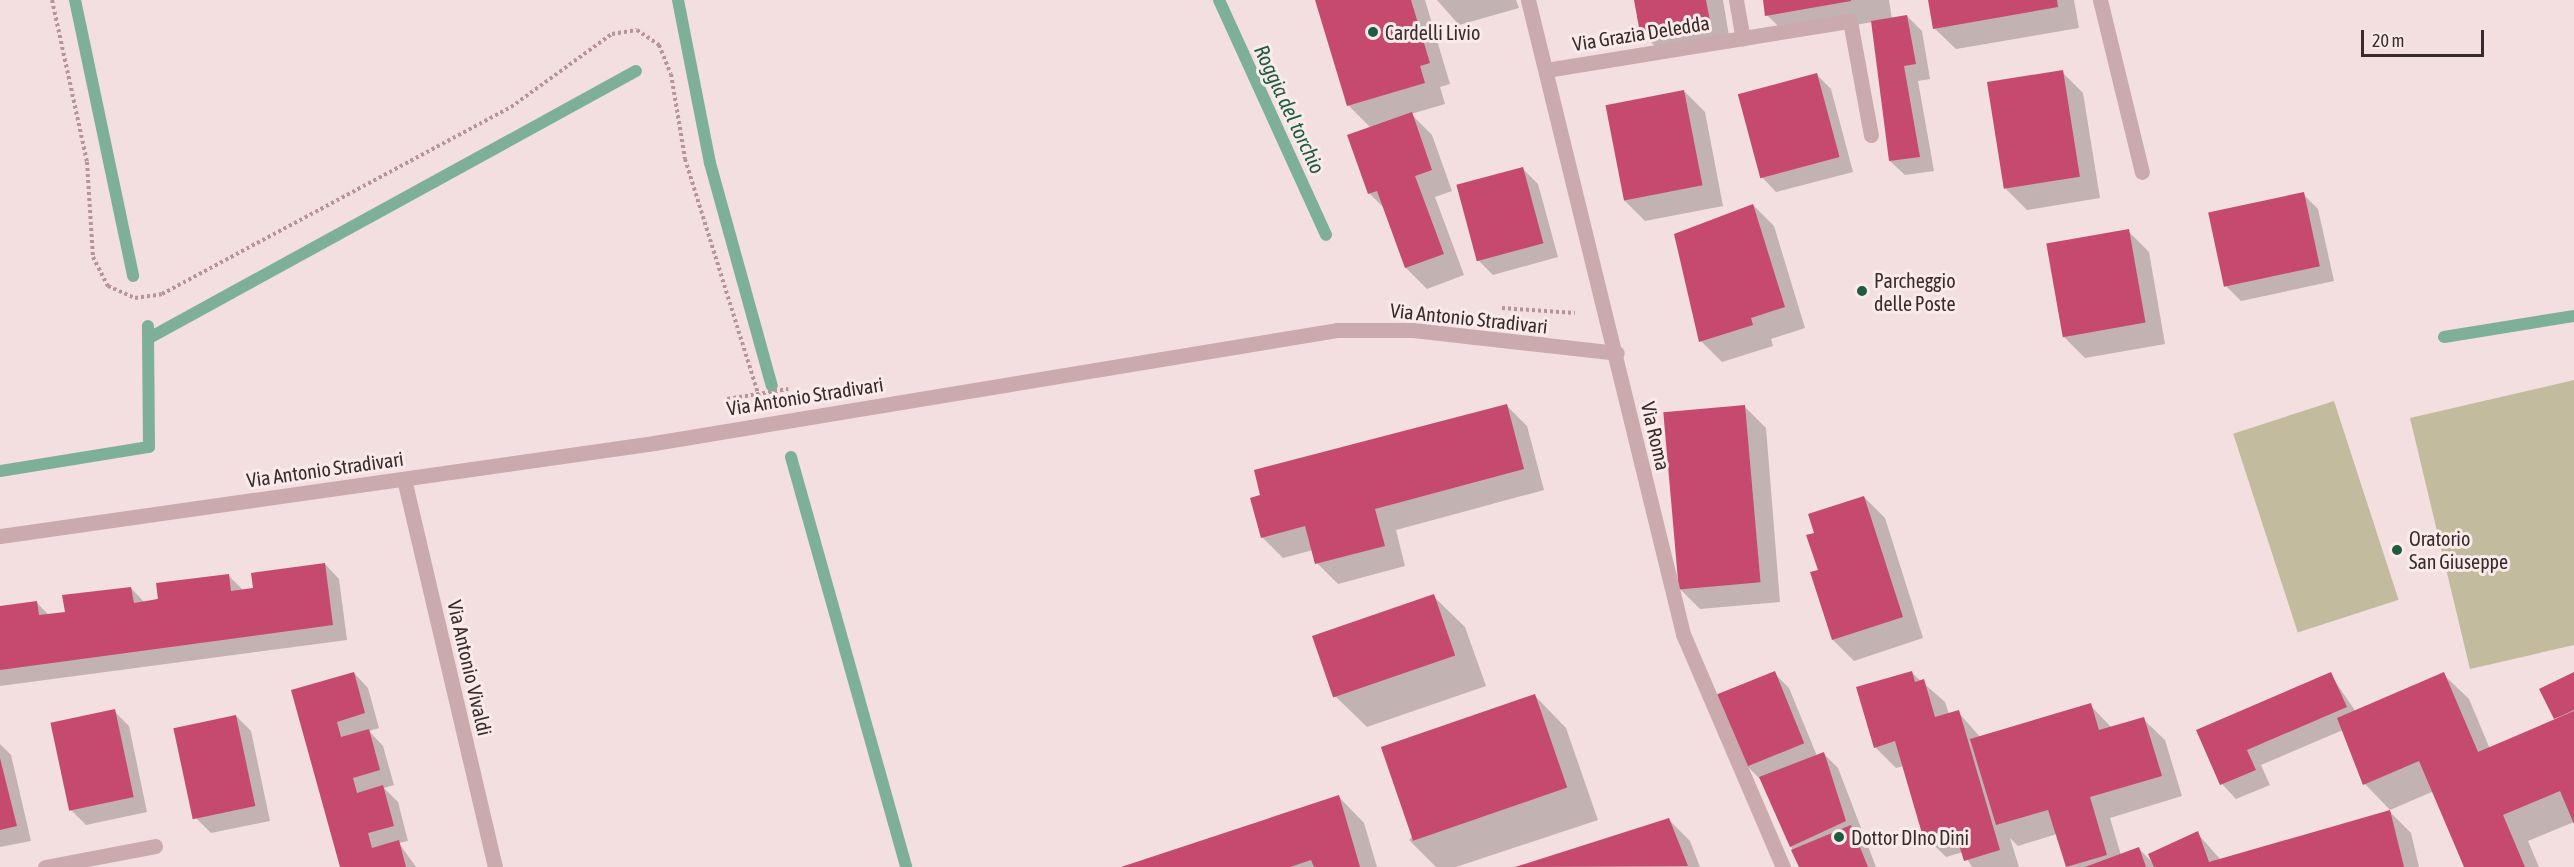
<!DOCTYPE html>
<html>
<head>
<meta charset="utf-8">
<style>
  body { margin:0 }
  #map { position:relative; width:2574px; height:867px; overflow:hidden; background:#f3dfdf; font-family:"Asap Condensed",sans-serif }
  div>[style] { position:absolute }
  .green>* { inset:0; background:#c2bb9e; transform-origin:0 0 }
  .shadow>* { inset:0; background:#0003 }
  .stream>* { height:12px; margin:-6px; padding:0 6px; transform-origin:6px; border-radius:6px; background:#7db097 }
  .building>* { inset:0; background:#c6496f; transform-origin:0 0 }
  .path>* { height:4px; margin-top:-2px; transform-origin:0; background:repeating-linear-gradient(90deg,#b79498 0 3px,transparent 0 6px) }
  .minor>* { height:15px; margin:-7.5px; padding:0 7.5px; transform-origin:7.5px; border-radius:7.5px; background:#cbaaad }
  .tertiary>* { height:15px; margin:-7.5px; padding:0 7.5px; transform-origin:7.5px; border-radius:7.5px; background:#cbaaad }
  .path-bridge>* { height:4px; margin-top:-2px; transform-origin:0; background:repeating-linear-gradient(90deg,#b79498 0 3px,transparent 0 6px) }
  .dots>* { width:16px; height:16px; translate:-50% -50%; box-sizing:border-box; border:3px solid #faebeb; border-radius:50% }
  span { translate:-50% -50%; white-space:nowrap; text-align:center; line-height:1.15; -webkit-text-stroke:6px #faebeb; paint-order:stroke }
  .poi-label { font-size:20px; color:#392a2d }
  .left { translate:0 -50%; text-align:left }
  .street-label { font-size:20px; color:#392a2d }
  .water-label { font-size:21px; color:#1f5b3e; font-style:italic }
  .scale { position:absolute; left:2361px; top:30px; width:123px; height:27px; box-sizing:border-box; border:3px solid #392a2d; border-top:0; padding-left:8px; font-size:18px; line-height:21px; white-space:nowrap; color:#392a2d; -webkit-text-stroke:4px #faebeb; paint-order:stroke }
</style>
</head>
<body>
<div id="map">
  <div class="green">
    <div style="clip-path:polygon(2574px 380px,2574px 645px,2470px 669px,2410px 418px)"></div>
    <div style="left:2334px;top:401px;width:209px;height:106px;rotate:72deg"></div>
  </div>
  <div class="shadow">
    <div style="clip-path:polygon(1317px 0,1425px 0,1450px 84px,1440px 87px,1445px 104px,1411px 114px,1432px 135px,1452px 191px,1435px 197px,1464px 275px,1427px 289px,1406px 268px,1385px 209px,1369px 193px,1371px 128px,1348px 105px)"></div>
    <div style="clip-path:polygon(1437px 0,1516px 0,1519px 8px,1459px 25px)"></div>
    <div style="clip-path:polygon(1635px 0,1723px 0,1730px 42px,1662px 53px,1641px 32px)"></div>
    <div style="clip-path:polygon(1764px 0,1889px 0,1892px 19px,1907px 16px,1922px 31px,1930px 79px,1918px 81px,1934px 171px,1905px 175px,1890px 161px,1873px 22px,1788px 36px,1767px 15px)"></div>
    <div style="clip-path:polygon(1930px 0,2074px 0,2079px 28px,1956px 49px,1934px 28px)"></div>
    <div style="clip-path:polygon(2062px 72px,2083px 93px,2100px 198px,2027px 210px,2006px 189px)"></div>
    <div style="clip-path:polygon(1816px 74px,1831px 89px,1853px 172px,1776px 192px,1762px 177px)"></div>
    <div style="clip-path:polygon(1684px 91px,1705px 112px,1723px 206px,1645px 221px,1624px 200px)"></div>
    <div style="clip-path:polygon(1523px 169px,1538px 184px,1558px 257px,1493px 275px,1478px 260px)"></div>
    <div style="clip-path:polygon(2303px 194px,2318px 209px,2334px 281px,2241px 301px,2226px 286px)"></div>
    <div style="clip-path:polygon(1753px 205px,1774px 226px,1805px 328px,1771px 339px,1773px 346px,1722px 362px,1701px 341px)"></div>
    <div style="clip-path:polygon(2128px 231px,2149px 252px,2165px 344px,2085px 358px,2064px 337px)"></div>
    <div style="clip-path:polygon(1506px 405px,1527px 426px,1544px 490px,1396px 530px,1405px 566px,1338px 584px,1317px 563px,1313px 550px,1283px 558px,1262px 537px)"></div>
    <div style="clip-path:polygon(1745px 407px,1766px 428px,1780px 602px,1700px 609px,1679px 588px)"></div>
    <div style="clip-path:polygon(1864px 497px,1885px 518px,1923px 638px,1854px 661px,1833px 640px,1816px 534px)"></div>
    <div style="clip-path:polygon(325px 564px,339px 579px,347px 640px,0 686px,0 607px,36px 602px,49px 615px,67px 613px,131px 588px,145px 603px,228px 575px,244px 591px,255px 589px)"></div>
    <div style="clip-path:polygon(1433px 596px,1465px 627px,1486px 686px,1367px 727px,1335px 696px)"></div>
    <div style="clip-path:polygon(354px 673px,368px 688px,379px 728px,369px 731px,383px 746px,394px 785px,384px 788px,398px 802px,408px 841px,399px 843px,416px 867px,341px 867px,292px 691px)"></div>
    <div style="clip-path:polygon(1774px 673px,1789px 688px,1817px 756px,1823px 753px,1838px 768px,1876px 867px,1800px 867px,1762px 781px,1747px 766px)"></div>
    <div style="clip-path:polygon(1912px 673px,1945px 702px,1949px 714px,1958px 712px,1981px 738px,2090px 705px,2112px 728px,2143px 719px,2165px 740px,2182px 796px,2110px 818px,2121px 855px,2138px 848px,2154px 864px,2197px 833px,2221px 860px,2390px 812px,2411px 833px,2419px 867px,2068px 867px,2057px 834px,2018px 846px,2010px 838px,2019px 867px,1972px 867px,1963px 852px,1946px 857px,1925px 836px,1904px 766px,1896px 768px,1875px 747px)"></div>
    <div style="clip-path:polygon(2330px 674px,2356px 712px,2443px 674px,2469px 699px,2490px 749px,2557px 720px,2574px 674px,2574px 822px,2528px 841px,2539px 867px,2466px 867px,2434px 791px,2390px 810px,2365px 784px,2343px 730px,2261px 765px,2270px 785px,2236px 799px,2222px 784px,2198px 731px)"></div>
    <div style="clip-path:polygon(1535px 696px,1566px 728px,1598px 820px,1456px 867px,1436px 867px,1409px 840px)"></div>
    <div style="clip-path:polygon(114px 711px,129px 726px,147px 812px,86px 825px,71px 810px)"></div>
    <div style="clip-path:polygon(236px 716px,251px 731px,270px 821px,211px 833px,196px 818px)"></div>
    <div style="clip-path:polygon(0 744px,11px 755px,31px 841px,0 847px)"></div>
    <div style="clip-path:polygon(1339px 797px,1364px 823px,1377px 867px,1124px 867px)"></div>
    <div style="clip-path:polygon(1669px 820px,1690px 841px,1700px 867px,1518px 867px)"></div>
  </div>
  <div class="stream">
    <div style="left:75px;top:0;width:282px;rotate:78.1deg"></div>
    <div style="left:678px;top:0;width:166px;rotate:78.9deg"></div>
    <div style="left:710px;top:163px;width:231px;rotate:74.5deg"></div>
    <div style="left:1219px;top:0;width:258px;rotate:65.5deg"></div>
    <div style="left:151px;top:337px;width:553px;rotate:-28.74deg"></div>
    <div style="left:2444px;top:337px;width:132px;rotate:-9.2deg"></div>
    <div style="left:791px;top:457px;width:426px;rotate:74.3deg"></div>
    <div style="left:0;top:471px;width:151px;rotate:-9.2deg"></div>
    <div style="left:149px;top:447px;width:121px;rotate:-90.5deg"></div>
  </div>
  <div class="building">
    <div style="clip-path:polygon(1315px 0,1411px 0,1430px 63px,1420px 66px,1425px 83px,1347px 106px)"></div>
    <div style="clip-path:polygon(1634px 0,1706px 0,1710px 21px,1640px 33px)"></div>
    <div style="clip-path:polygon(1763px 0,1851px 0,1851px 1px,1765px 16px)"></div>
    <div style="clip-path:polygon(1928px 0,2057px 0,2058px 7px,1933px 29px)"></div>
    <div style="clip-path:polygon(1907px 15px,1916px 64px,1904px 66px,1920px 157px,1889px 161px,1871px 21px)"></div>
    <div style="left:2063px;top:70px;width:108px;height:77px;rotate:81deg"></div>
    <div style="left:1817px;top:73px;width:87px;height:82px;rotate:75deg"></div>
    <div style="left:1684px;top:90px;width:97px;height:80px;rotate:79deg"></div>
    <div style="clip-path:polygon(1412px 112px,1432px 170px,1415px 176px,1444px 254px,1405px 268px,1377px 191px,1368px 194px,1347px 135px)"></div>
    <div style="left:1523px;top:167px;width:79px;height:69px;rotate:75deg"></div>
    <div style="left:2304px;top:192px;width:76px;height:98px;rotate:78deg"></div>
    <div style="clip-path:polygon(1753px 204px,1785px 307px,1751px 318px,1753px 325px,1699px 342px,1674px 234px)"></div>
    <div style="left:2129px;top:229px;width:95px;height:84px;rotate:80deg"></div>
    <div style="clip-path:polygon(1507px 404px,1524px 469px,1375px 509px,1385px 546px,1315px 564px,1305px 526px,1261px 538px,1250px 498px,1260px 495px,1254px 470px)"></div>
    <div style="left:1745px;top:405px;width:178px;height:82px;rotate:85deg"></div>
    <div style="clip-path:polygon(1864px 496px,1903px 617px,1832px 640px,1810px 572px,1818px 570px,1806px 535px,1814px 533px,1808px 514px)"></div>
    <div style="clip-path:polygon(325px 563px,333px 625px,0 670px,0 606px,37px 601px,39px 615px,65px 612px,62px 595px,131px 587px,134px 603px,158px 599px,156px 583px,229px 574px,231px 591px,253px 588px,251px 573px)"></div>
    <div style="left:1434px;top:594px;width:65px;height:129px;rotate:71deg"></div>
    <div style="left:1775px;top:671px;width:78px;height:63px;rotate:68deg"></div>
    <div style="clip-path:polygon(1912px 671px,1915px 682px,1924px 679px,1935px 717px,1959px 710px,2000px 850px,1964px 861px,1954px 828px,1923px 837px,1895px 741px,1874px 748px,1856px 687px)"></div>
    <div style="clip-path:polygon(354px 672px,365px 713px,337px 722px,341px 737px,369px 729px,380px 770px,353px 778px,357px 793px,383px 785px,394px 826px,368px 833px,372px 848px,399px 840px,406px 867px,340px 867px,291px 690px)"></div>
    <div style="clip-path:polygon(2331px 672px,2347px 707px,2247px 750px,2256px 770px,2220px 785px,2196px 730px)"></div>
    <div style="clip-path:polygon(2444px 672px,2478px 752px,2574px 711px,2574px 824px,2560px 791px,2503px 815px,2525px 867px,2464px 867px,2419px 761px,2363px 785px,2337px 718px)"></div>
    <div style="clip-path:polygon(2574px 672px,2574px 710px,2554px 719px,2539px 689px)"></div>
    <div style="left:1535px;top:694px;width:99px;height:163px;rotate:71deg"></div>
    <div style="clip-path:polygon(2091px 703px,2099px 730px,2144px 717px,2162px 776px,2090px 797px,2107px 855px,2066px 867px,2048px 810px,1996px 825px,1970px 739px)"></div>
    <div style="left:115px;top:709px;width:90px;height:66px;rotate:78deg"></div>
    <div style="left:236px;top:715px;width:93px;height:64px;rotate:78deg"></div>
    <div style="clip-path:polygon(1824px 752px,1846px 821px,1790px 847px,1759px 777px)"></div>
    <div style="clip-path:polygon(0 758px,17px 826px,0 830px)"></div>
    <div style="clip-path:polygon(1339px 795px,1360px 867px,1314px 867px,1311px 860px,1290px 867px,1121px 867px)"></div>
    <div style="clip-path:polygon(2390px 810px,2404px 867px,2154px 867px,2148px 854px,2198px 831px,2209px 862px)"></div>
    <div style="clip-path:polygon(1669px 818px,1688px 866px,1515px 867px)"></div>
    <div style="clip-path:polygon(1851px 825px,1868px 867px,1799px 867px,1791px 850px)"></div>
    <div style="clip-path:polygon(2139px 847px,2146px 867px,2085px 867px)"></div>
  </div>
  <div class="path">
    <div style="left:52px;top:0;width:166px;rotate:77.8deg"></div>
    <div style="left:87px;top:162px;width:95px;rotate:86.4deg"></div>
    <div style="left:93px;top:257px;width:33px;rotate:63deg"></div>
    <div style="left:108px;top:286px;width:30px;rotate:24deg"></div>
    <div style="left:135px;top:298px;width:27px;rotate:-8deg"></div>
    <div style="left:162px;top:294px;width:396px;rotate:-28.2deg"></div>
    <div style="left:511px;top:107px;width:125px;rotate:-35.9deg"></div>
    <div style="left:612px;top:34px;width:25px;rotate:-9deg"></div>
    <div style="left:637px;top:30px;width:27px;rotate:34deg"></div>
    <div style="left:659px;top:45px;width:31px;rotate:68deg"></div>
    <div style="left:671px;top:74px;width:86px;rotate:80.6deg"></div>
    <div style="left:685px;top:159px;width:249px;rotate:72.7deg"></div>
    <div style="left:1502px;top:308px;width:73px;rotate:3.9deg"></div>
  </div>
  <div class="minor">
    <div style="left:1736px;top:0;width:39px;rotate:80deg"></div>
    <div style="left:2100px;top:0;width:177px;rotate:76.3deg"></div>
    <div style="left:1546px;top:70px;width:308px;rotate:-9.2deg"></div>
    <div style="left:1850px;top:21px;width:116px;rotate:79.6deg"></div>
    <div style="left:404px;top:479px;width:399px;rotate:76.8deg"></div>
    <div style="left:0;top:536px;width:661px;rotate:-8.09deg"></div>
    <div style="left:654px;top:443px;width:692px;rotate:-9.39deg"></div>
    <div style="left:1337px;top:330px;width:76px"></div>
    <div style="left:1413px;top:330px;width:205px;rotate:6.4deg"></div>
    <div style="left:45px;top:867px;width:112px;rotate:-10.8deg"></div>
  </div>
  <div class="tertiary">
    <div style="left:1528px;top:0;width:653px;rotate:76.26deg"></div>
    <div style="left:1683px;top:634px;width:254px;rotate:66.8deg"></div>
  </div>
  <div class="path-bridge">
    <div style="left:727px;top:399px;width:62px;rotate:-9.3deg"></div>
  </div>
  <div class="dots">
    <div style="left:1373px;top:32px;background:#1f5b3e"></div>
    <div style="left:1862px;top:291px;background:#1f5b3e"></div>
    <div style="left:2397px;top:550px;background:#1f5b3e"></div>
    <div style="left:1839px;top:837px;background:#1f5b3e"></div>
  </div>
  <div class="poi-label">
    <span class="left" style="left:1385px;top:32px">Cardelli Livio</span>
    <span class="left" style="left:1874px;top:292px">Parcheggio<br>delle Poste</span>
    <span class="left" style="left:2409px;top:550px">Oratorio<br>San Giuseppe</span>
    <span class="left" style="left:1851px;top:837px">Dottor DIno Dini</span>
  </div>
  <div class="street-label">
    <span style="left:1641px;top:33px;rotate:-9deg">Via Grazia Deledda</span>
    <span style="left:1469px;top:318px;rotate:6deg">Via Antonio Stradivari</span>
    <span style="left:805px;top:396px;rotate:-9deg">Via Antonio Stradivari</span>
    <span style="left:1656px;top:436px;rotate:77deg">Via Roma</span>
    <span style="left:325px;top:469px;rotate:-8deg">Via Antonio Stradivari</span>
    <span style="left:470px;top:668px;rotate:77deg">Via Antonio Vivaldi</span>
  </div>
  <div class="water-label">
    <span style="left:1290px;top:109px;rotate:65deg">Roggia del torchio</span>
  </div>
  <div class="scale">20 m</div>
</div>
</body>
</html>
